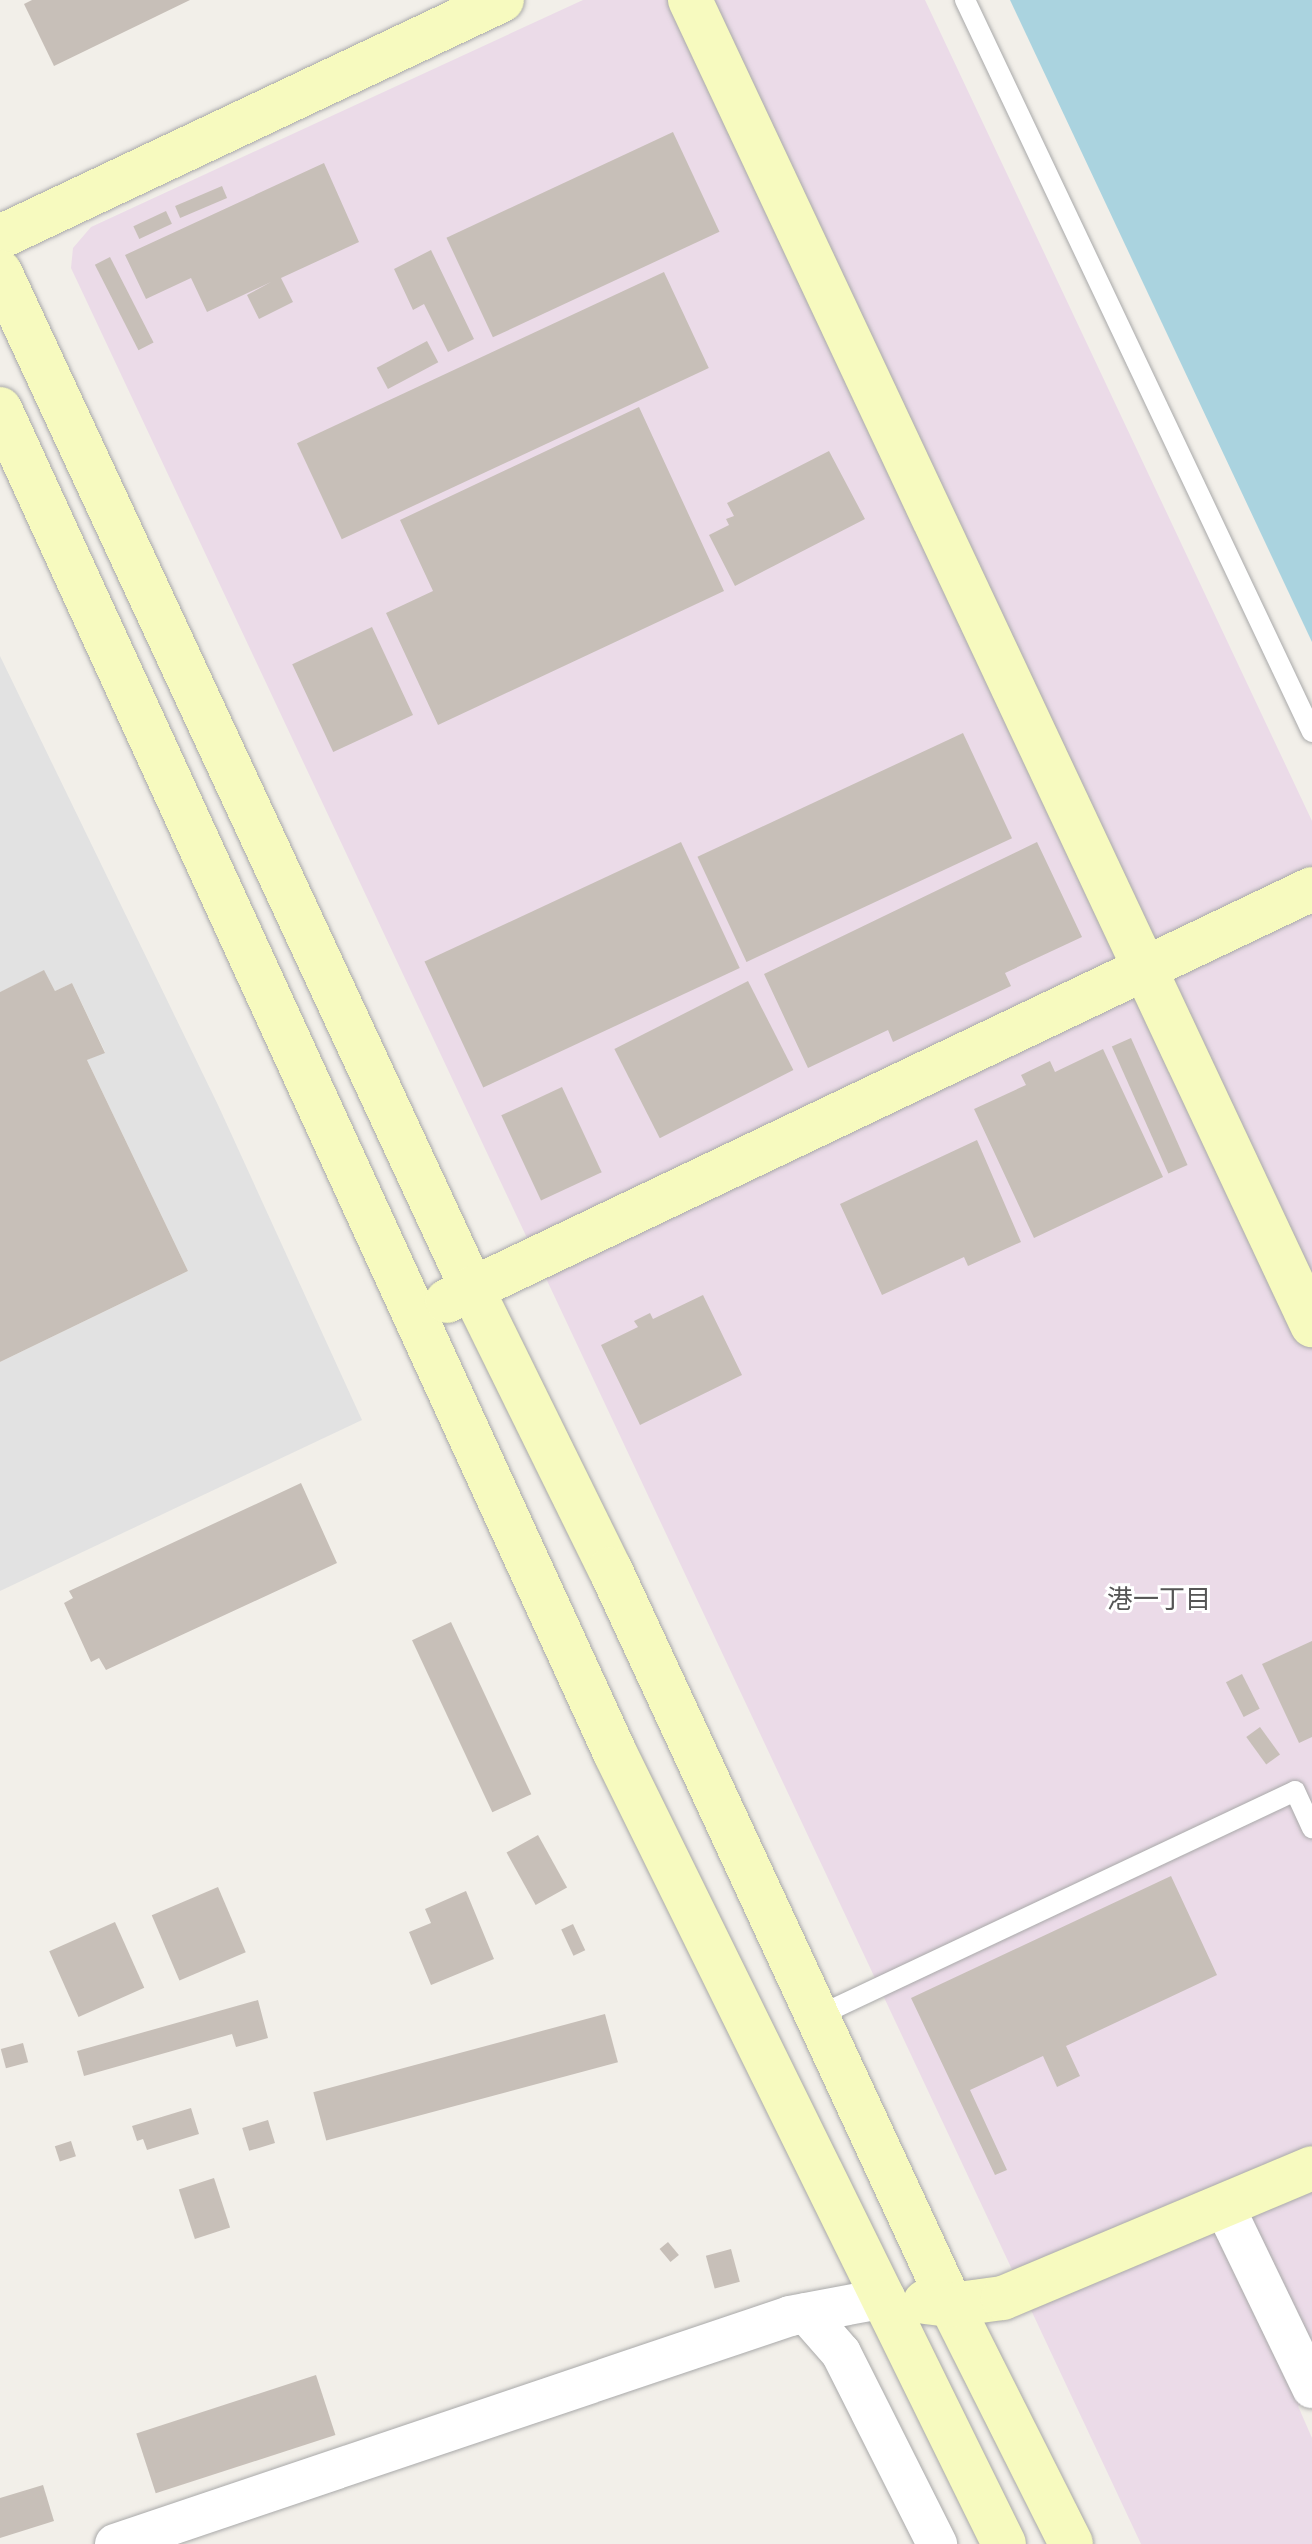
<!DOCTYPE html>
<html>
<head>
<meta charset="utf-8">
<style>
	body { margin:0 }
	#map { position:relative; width:1312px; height:2544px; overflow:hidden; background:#f2efe9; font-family:"Titillium Web","Noto Sans JP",sans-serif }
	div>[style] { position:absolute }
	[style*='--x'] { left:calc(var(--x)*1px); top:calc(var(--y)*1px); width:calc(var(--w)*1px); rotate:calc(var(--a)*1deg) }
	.industrial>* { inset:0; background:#ebdbe8 }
	.parking>* { inset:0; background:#e2e2e2 }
	.water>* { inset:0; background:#aad3df }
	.building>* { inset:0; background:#c7bfb8; transform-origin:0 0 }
	.roads { filter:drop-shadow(0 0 2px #a9a9a9) drop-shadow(0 0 2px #a9a9a9) }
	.lane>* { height:20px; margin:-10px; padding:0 10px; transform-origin:10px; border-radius:10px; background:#fff }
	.street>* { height:40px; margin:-20px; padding:0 20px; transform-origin:20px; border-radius:20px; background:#fff }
	.secondary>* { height:44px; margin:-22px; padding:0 22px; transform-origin:22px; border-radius:22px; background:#f7fabf }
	span { translate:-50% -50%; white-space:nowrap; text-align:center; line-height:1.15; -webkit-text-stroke:6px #fff; paint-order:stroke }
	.neighbourhood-label { font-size:26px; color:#555 }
</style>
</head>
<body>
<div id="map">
	<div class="industrial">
		<div style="clip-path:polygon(583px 0,925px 0,1312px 821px,1312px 2399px,1298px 2406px,1312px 2438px,1312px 2544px,1141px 2544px,71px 268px,73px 248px,91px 227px)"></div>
	</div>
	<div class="parking">
		<div style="clip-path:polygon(0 656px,218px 1105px,362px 1420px,0 1591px,0 1362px,188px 1271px,87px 1060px,105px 1052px,72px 983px,55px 991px,44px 971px,0 992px)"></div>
	</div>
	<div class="water">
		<div style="clip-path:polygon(1010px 0,1312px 0,1312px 642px)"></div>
	</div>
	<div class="building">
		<div style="clip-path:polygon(32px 0,190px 0,54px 66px,24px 4px)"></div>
		<div style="left:673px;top:132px;width:110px;height:250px;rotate:65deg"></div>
		<div style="clip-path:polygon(324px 163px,359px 242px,281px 278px,293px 302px,259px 319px,247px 295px,271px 282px,207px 312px,191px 278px,146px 299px,125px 255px)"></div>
		<div style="left:222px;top:186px;width:13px;height:51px;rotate:67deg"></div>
		<div style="left:166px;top:211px;width:14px;height:36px;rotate:65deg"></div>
		<div style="clip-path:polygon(431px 250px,474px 339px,448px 352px,424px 304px,413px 310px,394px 269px)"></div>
		<div style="left:110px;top:257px;width:96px;height:17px;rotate:63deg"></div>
		<div style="left:664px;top:272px;width:106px;height:405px;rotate:65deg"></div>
		<div style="left:427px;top:341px;width:24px;height:57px;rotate:62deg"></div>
		<div style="clip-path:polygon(639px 407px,724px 591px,438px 725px,386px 613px,433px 591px,400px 520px)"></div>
		<div style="clip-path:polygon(829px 451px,865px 519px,735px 586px,709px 535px,729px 525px,726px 519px,734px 516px,727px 503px)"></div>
		<div style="left:372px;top:627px;width:97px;height:88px;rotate:65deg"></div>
		<div style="left:963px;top:733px;width:116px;height:293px;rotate:65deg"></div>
		<div style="left:681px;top:842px;width:139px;height:283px;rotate:65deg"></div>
		<div style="clip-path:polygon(1037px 842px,1082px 937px,1005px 973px,1011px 986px,893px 1042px,888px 1030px,808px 1068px,764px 974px)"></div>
		<div style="clip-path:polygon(44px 970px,55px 991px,72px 983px,105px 1053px,87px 1060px,188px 1271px,0 1362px,0 992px)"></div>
		<div style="left:748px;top:981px;width:100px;height:150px;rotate:63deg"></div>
		<div style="left:1131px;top:1038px;width:139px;height:21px;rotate:66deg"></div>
		<div style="clip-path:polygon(1103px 1049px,1163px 1177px,1034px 1238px,974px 1109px,1026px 1085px,1021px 1075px,1050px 1061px,1055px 1072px)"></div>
		<div style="left:562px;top:1087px;width:94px;height:67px;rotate:65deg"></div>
		<div style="clip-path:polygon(977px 1140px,1021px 1242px,968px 1266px,964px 1257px,882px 1295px,840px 1204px)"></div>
		<div style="clip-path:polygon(703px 1295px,742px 1375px,640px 1425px,601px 1345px,638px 1327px,634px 1321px,650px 1313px,653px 1319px)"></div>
		<div style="clip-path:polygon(301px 1483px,337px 1563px,106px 1670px,99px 1658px,91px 1662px,64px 1603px,73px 1598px,69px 1591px)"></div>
		<div style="left:451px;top:1622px;width:190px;height:43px;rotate:65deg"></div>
		<div style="clip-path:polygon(1312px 1641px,1312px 1737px,1299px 1743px,1262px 1664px)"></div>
		<div style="left:1242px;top:1674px;width:39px;height:18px;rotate:63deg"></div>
		<div style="left:1260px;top:1727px;width:34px;height:17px;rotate:54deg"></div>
		<div style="left:538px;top:1835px;width:60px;height:36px;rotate:61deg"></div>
		<div style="clip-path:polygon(1171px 1876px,1217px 1975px,1066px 2046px,1080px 2076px,1057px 2087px,1043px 2056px,970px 2090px,1007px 2170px,995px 2175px,911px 1998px)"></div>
		<div style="left:218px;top:1887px;width:71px;height:72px;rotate:67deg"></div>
		<div style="clip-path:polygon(466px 1891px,494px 1959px,431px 1985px,409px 1932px,431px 1923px,425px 1909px)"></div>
		<div style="left:115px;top:1922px;width:72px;height:72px;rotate:66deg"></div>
		<div style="left:573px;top:1924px;width:29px;height:13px;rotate:65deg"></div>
		<div style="clip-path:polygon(258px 2000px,268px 2038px,236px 2047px,232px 2034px,84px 2076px,77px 2051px)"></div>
		<div style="left:605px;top:2014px;width:50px;height:302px;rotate:75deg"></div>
		<div style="left:23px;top:2043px;width:20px;height:23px;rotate:75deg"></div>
		<div style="clip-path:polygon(191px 2108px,199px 2134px,147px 2150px,143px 2139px,137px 2141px,132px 2126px)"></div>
		<div style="left:268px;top:2120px;width:24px;height:27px;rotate:73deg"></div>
		<div style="left:71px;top:2141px;width:16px;height:17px;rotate:72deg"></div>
		<div style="left:214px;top:2178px;width:52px;height:37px;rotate:72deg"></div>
		<div style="left:668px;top:2242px;width:17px;height:11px;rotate:50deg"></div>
		<div style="left:731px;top:2249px;width:34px;height:26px;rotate:75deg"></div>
		<div style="left:316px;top:2375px;width:63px;height:189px;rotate:72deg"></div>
		<div style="clip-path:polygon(43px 2485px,54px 2521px,0 2538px,0 2498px)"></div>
	</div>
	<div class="roads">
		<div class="lane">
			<div style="--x:965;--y:0;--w:810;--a:64.64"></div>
			<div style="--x:818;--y:2016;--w:527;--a:-25.25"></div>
			<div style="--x:1295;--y:1791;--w:41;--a:65.3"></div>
		</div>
		<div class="street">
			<div style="--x:1225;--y:2208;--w:200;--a:64.2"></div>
			<div style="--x:806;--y:2313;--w:53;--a:48.8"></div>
			<div style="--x:841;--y:2353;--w:214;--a:63.3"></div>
			<div style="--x:115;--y:2544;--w:712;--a:-18.66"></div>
			<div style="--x:790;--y:2316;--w:97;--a:-10.7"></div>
		</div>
		<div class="secondary">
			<div style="--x:690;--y:0;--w:1464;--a:64.85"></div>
			<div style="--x:0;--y:237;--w:555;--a:-25.27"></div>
			<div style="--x:0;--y:272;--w:1121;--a:65.1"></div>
			<div style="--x:472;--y:1289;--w:312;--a:63.8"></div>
			<div style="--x:610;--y:1569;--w:811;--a:65.14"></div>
			<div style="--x:951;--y:2305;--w:267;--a:63.3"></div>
			<div style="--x:0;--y:409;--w:1478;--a:65.41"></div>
			<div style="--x:615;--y:1753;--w:881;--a:63.81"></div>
			<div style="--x:447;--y:1301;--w:958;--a:-25.47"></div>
			<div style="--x:925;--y:2302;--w:26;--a:7"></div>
			<div style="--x:951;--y:2305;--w:52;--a:-7.7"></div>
			<div style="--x:1003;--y:2298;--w:335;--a:-22.8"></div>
		</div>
	</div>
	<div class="neighbourhood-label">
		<span style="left:1159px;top:1599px">港一丁目</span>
	</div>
</div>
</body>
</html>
